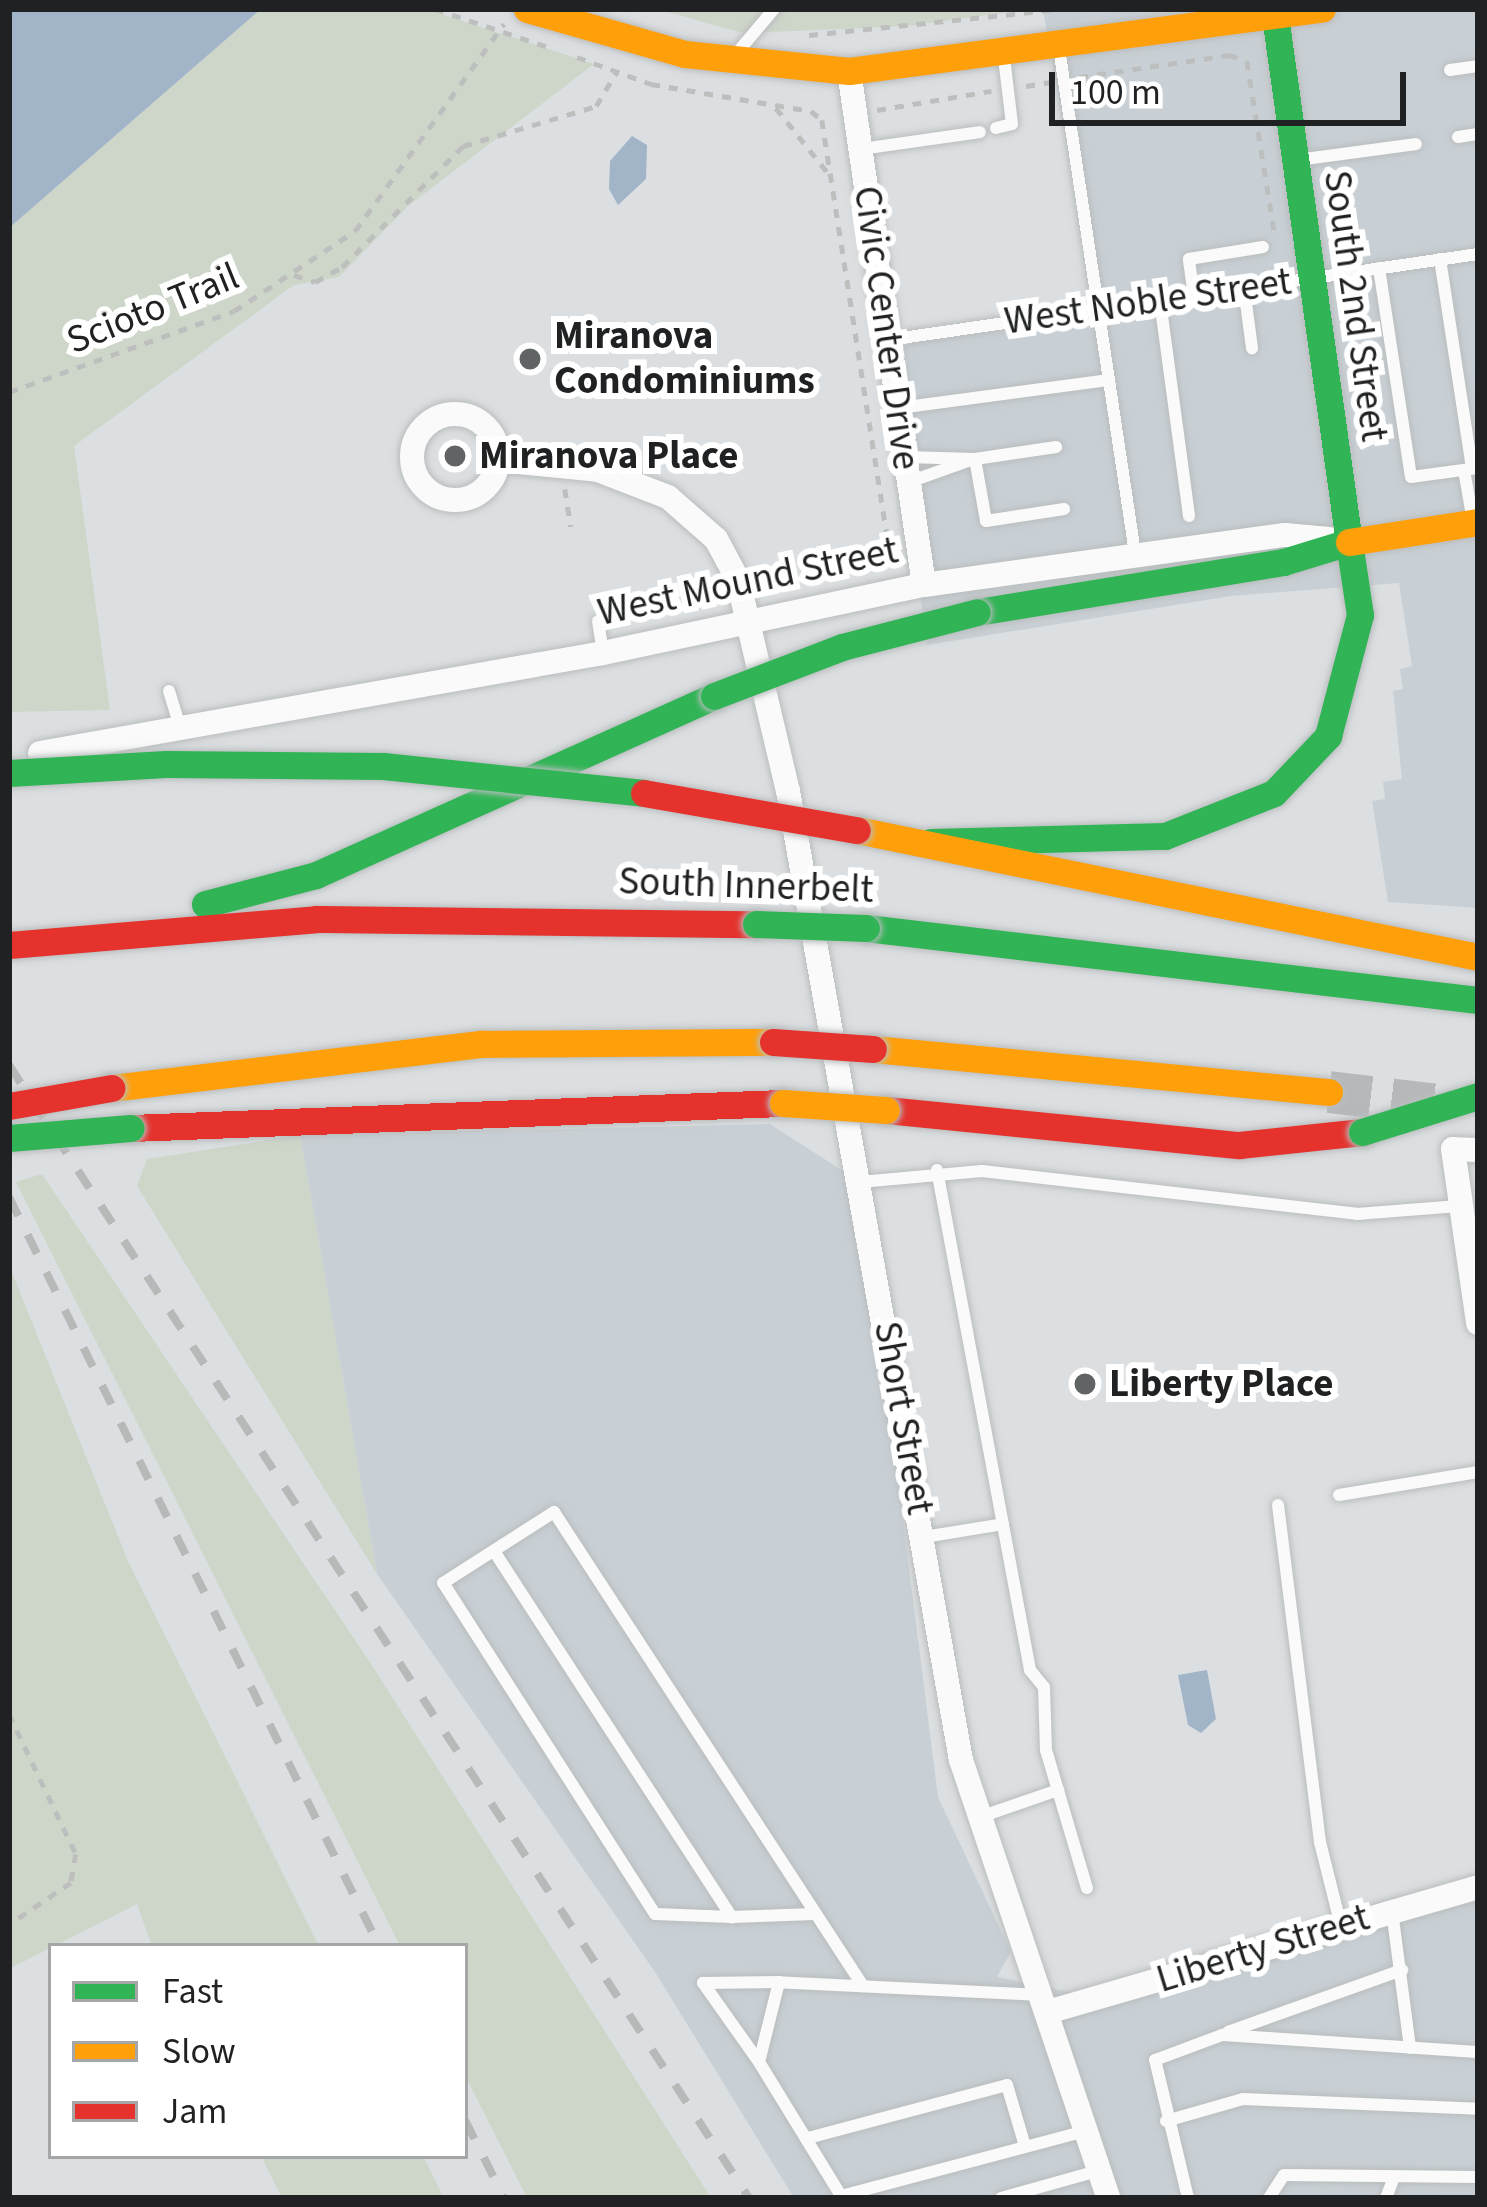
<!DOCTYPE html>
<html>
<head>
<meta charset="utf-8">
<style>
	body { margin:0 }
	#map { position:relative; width:1487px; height:2207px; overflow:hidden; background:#dcdfe1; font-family:"Source Sans 3",sans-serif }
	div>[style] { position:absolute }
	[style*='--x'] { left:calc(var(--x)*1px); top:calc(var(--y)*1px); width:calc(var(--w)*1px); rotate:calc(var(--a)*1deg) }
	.built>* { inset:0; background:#c9d0d5 }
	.green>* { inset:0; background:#ced6c9 }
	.water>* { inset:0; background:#a2b4c8 }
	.highway-tunnel>* { height:42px; margin-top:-21px; transform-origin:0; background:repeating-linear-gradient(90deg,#b6b9bb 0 42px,transparent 0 63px) }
	.path>* { height:4.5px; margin-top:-2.25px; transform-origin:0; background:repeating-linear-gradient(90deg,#bdbfbf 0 9px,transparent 0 18px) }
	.roads { filter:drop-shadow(0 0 3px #babdbe) drop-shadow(0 0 3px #babdbe) }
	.lane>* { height:12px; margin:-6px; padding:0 6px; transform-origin:6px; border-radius:6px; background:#fafafa }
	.street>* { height:24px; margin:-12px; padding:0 12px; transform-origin:12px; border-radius:12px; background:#fafafa }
	.street>.ring { margin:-12px; padding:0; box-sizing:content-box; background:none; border:24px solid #fafafa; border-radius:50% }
	.fast>* { height:27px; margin:-13.5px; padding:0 13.5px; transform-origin:13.5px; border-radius:13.5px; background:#30b455 }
	.slow>* { height:27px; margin:-13.5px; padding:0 13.5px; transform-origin:13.5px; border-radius:13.5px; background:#ff9f0a }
	.jam>* { height:27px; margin:-13.5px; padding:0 13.5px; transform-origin:13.5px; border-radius:13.5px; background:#e5322d }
	.rail>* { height:8px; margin-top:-4px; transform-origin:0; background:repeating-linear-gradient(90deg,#b7b8b8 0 21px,transparent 0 42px) }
	.path-bridge>* { height:4.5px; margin-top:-2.25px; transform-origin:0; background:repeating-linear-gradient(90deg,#bdbfbf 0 9px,transparent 0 18px) }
	.bridges { filter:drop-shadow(0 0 3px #babdbe) drop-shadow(0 0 3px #babdbe) }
	.fast-bridge>* { height:27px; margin:-13.5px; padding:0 13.5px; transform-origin:13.5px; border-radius:13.5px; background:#30b455 }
	.slow-bridge>* { height:27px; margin:-13.5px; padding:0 13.5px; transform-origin:13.5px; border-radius:13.5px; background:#ff9f0a }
	.jam-bridge>* { height:27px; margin:-13.5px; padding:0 13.5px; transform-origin:13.5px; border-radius:13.5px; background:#e5322d }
	.dots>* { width:33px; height:33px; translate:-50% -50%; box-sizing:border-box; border:6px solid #fff; border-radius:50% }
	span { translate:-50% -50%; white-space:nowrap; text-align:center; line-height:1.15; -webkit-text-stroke:12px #fff; paint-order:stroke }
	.street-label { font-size:39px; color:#1f2122 }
	.poi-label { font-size:39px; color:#1f2122; font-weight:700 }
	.left { translate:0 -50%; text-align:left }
	.frame { position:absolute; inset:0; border:12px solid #1f2122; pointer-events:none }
	.legend { position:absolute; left:48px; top:1943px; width:420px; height:216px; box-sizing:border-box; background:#fff; border:3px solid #a5a6a7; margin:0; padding:15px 21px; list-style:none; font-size:36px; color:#1f2122 }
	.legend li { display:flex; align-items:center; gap:24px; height:60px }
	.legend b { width:60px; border:3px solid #a5a6a7 }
	.scale { position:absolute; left:1049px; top:72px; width:357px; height:54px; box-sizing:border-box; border:6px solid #1f2122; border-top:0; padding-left:15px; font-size:36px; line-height:42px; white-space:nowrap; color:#1f2122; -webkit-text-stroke:9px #fff; paint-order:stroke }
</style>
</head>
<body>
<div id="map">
	<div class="built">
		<div style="clip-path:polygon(1043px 9px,1478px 9px,1478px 908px,1388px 902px,1372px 801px,1385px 799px,1383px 782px,1402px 779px,1393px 691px,1403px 689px,1400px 669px,1412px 666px,1399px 583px,1231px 596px,927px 645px,886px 341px,1096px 311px)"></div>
		<div style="clip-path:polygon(770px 1124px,860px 1182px,938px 1797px,1011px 1952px,997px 1977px,1103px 1999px,1478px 1883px,1478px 2198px,794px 2198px,655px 1972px,377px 1574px,300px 1135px)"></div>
	</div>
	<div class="green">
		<div style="clip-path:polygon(261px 9px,426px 9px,594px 64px,408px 206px,339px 277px,294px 285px,74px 446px,110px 710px,9px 712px,9px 228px)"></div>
		<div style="clip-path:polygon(657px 9px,1031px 9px,908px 26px,772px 32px,739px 32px)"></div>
		<div style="clip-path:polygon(300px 1135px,377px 1574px,137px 1186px,147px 1159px)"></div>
		<div style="clip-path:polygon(42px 1174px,371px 1664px,711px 2198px,527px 2198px,465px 2075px,465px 1946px,400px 1946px,16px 1182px)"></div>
		<div style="clip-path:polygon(9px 1265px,128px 1561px,319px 1946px,152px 1946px,137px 1904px,9px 1969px)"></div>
		<div style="clip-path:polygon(261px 2156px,423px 2156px,444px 2198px,282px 2198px)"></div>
	</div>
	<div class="water">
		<div style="clip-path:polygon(9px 9px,261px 9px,9px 228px)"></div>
		<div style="clip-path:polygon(632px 136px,647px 145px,646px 179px,618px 205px,609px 189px,610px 161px)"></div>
		<div style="clip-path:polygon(1207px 1670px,1216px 1719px,1201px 1733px,1188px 1725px,1178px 1675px)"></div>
	</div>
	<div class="highway-tunnel">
		<div style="--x:1329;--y:1092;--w:119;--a:6.8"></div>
	</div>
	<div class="path">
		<div style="--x:809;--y:35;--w:252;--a:-5.9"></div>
		<div style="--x:577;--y:57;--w:79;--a:20"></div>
		<div style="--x:651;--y:84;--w:162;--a:9.6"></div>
		<div style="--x:811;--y:111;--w:14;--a:39"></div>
		<div style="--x:822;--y:120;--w:452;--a:81.1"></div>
		<div style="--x:1079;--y:77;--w:152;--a:-8.3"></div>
		<div style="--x:1229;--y:55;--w:19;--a:18"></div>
		<div style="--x:1247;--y:61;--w:177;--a:80.9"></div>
		<div style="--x:1026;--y:86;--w:24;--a:-9"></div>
		<div style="--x:776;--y:108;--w:90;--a:51.3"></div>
		<div style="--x:877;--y:110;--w:116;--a:-9.5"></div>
		<div style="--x:294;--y:275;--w:22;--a:18"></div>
		<div style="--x:315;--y:282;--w:31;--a:-29"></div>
		<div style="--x:342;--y:267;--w:171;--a:-45"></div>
		<div style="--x:463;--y:146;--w:139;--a:-16.7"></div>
		<div style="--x:596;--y:106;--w:41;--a:-59"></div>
		<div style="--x:9;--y:392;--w:239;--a:-19.8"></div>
		<div style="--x:234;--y:311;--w:145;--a:-33.5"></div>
		<div style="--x:355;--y:231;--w:255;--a:-54.3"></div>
		<div style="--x:565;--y:489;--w:38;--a:81"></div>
		<div style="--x:611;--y:614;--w:56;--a:-12.3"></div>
		<div style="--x:666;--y:602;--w:52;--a:-31"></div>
		<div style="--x:9;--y:1714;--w:155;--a:64.4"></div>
		<div style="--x:76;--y:1854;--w:29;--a:100"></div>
		<div style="--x:71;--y:1883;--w:75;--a:145.9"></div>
	</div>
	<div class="roads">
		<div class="lane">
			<div style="--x:1059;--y:48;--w:511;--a:81.44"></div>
			<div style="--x:736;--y:54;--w:59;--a:-49.8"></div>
			<div style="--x:1450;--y:70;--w:28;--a:-8"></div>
			<div style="--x:996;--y:128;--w:16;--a:-14"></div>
			<div style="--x:1012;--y:124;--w:66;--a:-96.9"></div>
			<div style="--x:1458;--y:137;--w:20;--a:-9"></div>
			<div style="--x:861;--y:149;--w:120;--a:-8.1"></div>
			<div style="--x:1298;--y:160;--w:119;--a:-7.7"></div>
			<div style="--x:1440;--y:259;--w:212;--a:81.3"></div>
			<div style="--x:1379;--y:268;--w:211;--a:81.3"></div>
			<div style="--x:1411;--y:477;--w:68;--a:-7.7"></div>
			<div style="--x:1244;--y:288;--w:61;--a:82.4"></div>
			<div style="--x:1194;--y:296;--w:37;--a:-98"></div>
			<div style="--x:1189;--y:259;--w:75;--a:-9.2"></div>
			<div style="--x:1160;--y:301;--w:217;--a:82.3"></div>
			<div style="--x:888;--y:340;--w:596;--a:-8.29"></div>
			<div style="--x:899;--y:408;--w:212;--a:-7.6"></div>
			<div style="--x:906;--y:457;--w:69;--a:1.7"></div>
			<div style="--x:975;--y:459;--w:82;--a:-8.4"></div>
			<div style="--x:975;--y:459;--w:63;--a:79.9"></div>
			<div style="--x:986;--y:521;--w:79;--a:-8.7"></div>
			<div style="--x:1464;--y:470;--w:47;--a:80.1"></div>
			<div style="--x:909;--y:482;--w:63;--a:-19.6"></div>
			<div style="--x:598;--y:621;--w:31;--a:81"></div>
			<div style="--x:169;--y:691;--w:41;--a:72.9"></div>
			<div style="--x:937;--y:1170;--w:509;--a:79.46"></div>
			<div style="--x:1030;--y:1670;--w:22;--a:51"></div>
			<div style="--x:1044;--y:1687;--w:63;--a:88.2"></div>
			<div style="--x:1046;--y:1750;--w:144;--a:73.5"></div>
			<div style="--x:860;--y:1182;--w:122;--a:-5.2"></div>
			<div style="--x:982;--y:1171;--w:377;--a:6.5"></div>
			<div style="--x:1357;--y:1214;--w:102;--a:-4.5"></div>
			<div style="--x:1339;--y:1495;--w:141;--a:-9.4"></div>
			<div style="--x:1278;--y:1505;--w:340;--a:82.9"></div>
			<div style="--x:1320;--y:1842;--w:87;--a:76"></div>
			<div style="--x:924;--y:1537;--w:80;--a:-9.3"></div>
			<div style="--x:494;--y:1551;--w:437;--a:57"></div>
			<div style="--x:732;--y:1917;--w:82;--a:-2.1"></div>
			<div style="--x:980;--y:1817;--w:83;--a:-19.1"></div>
			<div style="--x:1392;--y:1911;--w:138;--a:82.5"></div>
			<div style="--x:732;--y:1917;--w:77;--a:-177.8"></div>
			<div style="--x:655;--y:1914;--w:393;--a:-122.6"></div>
			<div style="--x:443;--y:1583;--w:132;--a:-32.6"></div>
			<div style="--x:554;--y:1512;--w:566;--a:56.9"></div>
			<div style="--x:1041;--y:1995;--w:262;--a:-177.2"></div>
			<div style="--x:779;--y:1982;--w:82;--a:104"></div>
			<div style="--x:759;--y:2062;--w:157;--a:58.5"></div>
			<div style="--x:841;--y:2196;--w:253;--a:-14.9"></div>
			<div style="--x:1228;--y:2032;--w:185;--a:-19.6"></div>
			<div style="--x:759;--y:2062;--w:97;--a:-125.3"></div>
			<div style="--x:703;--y:1983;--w:76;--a:-0.8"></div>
			<div style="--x:1166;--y:2121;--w:80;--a:-15.9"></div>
			<div style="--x:1243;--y:2099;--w:235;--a:2.4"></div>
			<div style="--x:808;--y:2138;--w:206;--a:-14.9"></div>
			<div style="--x:1007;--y:2085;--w:64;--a:73.6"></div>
			<div style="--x:1001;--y:2198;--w:101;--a:-15.6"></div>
			<div style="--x:1188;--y:2198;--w:142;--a:-103.4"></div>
			<div style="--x:1155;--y:2060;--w:72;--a:-20.5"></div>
			<div style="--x:1222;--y:2035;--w:257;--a:3.8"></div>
			<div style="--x:1269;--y:2198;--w:27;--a:-57"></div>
			<div style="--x:1284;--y:2175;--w:194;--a:0.6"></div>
			<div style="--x:1386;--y:2198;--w:22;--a:-69"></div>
		</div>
		<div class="street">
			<div style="--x:849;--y:71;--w:519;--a:81.7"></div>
			<div class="ring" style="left:412px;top:414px;width:62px;height:62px"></div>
			<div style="--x:498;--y:460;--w:100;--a:5.7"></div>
			<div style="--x:598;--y:470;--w:75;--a:21.1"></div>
			<div style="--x:668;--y:497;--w:64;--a:41.2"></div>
			<div style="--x:716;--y:539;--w:47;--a:61.8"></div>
			<div style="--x:738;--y:580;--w:217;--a:76.7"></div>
			<div style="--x:788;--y:791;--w:984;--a:79.88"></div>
			<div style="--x:961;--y:1760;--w:462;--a:71.4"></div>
			<div style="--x:40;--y:753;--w:572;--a:-10.07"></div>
			<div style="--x:603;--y:653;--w:328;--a:-12"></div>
			<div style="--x:924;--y:585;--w:364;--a:-7.9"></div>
			<div style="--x:1285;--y:535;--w:44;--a:5.2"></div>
			<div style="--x:1478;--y:1150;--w:25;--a:-178"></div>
			<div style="--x:1453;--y:1149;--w:176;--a:81.8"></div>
			<div style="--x:1048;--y:2012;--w:448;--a:-16.2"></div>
		</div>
		<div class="fast">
			<div style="--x:1274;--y:9;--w:538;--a:81.99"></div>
			<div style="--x:931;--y:842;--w:234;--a:-1.5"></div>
			<div style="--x:1165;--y:836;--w:117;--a:-21.5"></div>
			<div style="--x:1274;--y:793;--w:79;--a:-46.5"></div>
			<div style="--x:1328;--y:736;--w:125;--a:-75.2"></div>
			<div style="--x:1360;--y:615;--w:74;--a:-98.6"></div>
			<div style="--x:1349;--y:542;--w:69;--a:163.1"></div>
			<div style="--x:1283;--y:562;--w:310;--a:170.7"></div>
			<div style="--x:205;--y:904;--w:115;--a:-14.6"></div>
			<div style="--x:316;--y:875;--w:436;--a:-24.2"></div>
			<div style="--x:866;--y:928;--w:616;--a:6.71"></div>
		</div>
		<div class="slow">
			<div style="--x:527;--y:9;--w:164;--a:15.9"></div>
			<div style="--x:685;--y:54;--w:165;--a:5.9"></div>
			<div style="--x:849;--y:71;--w:477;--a:-7.5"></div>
			<div style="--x:1349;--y:542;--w:131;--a:-8.8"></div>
			<div style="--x:857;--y:830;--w:634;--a:11.56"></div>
			<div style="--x:873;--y:1049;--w:458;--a:5.4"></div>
			<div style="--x:111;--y:1088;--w:373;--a:-6.8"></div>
			<div style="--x:481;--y:1044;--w:292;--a:-0.4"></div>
		</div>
		<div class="jam">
			<div style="--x:9;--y:945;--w:308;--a:-4.8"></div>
			<div style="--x:316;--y:919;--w:440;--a:0.7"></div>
			<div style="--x:886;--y:1110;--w:355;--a:5.7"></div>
			<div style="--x:1239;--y:1145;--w:124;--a:-6"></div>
			<div style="--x:131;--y:1128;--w:652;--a:-2.2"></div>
		</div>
	</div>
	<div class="rail">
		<div style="--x:9;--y:1065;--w:1353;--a:56.85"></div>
		<div style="--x:9;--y:1197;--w:835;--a:63.71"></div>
		<div style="--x:465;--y:2120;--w:87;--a:63.4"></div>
	</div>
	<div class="path-bridge">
		<div style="--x:435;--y:9;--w:126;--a:18.6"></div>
	</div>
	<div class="bridges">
		<div class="fast-bridge">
			<div style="--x:714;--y:696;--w:137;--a:-20.9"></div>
			<div style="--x:842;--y:647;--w:139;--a:-14.5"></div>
			<div style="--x:9;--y:773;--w:157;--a:-3.3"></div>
			<div style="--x:166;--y:764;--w:217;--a:0.5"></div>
			<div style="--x:383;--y:766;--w:262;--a:5.9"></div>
			<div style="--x:756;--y:924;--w:110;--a:2.1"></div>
			<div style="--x:1362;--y:1132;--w:121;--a:-17.2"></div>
			<div style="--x:9;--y:1138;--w:122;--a:-4.7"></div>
		</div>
		<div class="slow-bridge">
			<div style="--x:783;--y:1103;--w:103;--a:3.9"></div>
		</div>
		<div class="jam-bridge">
			<div style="--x:644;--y:793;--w:216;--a:9.9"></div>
			<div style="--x:773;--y:1042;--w:100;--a:4"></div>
			<div style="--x:9;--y:1106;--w:104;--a:-10"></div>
		</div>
	</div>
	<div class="dots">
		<div style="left:530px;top:359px;background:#616465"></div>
		<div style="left:455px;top:456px;background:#616465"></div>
		<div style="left:1085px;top:1384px;background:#616465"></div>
	</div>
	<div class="street-label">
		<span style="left:1148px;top:302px;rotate:-8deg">West Noble Street</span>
		<span style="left:1355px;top:306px;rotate:82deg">South 2nd Street</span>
		<span style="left:153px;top:309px;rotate:-22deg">Scioto Trail</span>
		<span style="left:886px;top:328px;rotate:82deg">Civic Center Drive</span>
		<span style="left:748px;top:582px;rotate:-12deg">West Mound Street</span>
		<span style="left:746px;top:886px;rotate:2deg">South Innerbelt</span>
		<span style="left:903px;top:1418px;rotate:80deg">Short Street</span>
		<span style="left:1263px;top:1949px;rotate:-17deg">Liberty Street</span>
	</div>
	<div class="poi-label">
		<span class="left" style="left:554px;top:359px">Miranova<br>Condominiums</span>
		<span class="left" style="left:479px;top:456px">Miranova Place</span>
		<span class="left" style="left:1109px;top:1384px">Liberty Place</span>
	</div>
	<div class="frame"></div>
	<ul class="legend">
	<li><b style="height:15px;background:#30b455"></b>Fast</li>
	<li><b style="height:15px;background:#ff9f0a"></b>Slow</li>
	<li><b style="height:15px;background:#e5322d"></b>Jam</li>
	</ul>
	<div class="scale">100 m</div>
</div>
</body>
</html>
